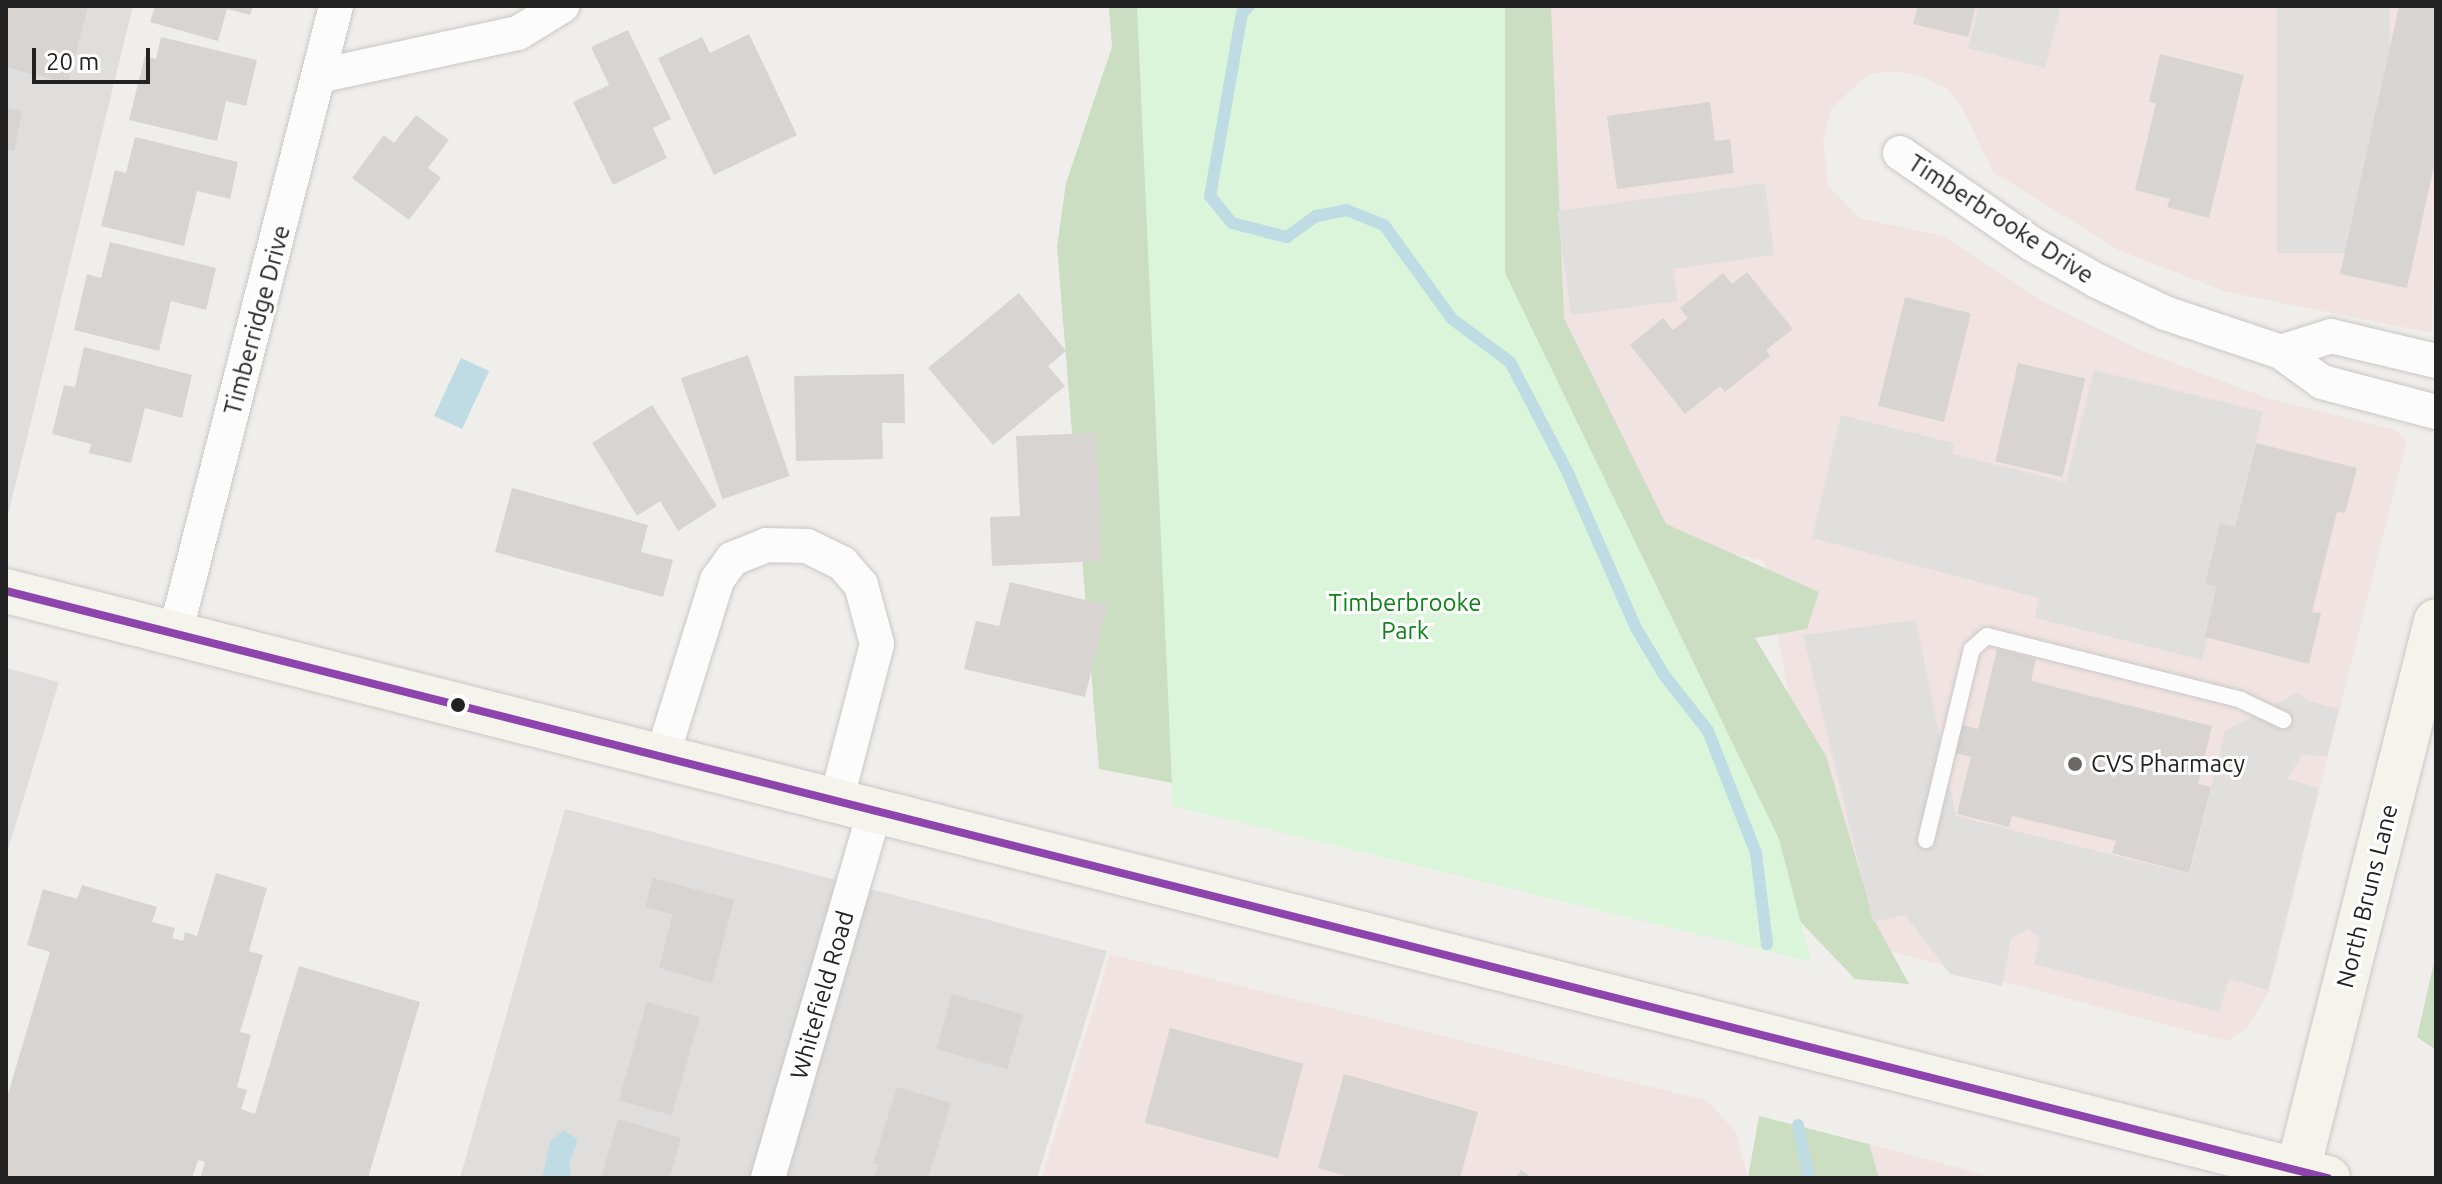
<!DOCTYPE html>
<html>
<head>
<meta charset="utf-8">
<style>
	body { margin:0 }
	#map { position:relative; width:2442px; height:1184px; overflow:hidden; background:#f0eeeb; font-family:Ubuntu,sans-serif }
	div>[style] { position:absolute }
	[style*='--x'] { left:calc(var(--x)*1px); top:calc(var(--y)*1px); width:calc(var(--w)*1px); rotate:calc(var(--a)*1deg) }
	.residential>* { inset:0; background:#dfdedc }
	.commercial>* { inset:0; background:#f1e3e1 }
	.forest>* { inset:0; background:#cbdec1 }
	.park>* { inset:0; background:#daf5da }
	.parking>* { inset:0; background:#e0dfde; transform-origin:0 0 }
	.water>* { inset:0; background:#bfdbe3; transform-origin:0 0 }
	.stream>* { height:12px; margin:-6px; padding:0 6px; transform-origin:6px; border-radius:6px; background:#bfdbe3 }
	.building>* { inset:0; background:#d7d4d2; transform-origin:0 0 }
	.roads { filter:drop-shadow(0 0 2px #c9c8c7) drop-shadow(0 0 2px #c9c8c7) }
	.lane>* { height:16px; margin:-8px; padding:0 8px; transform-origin:8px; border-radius:8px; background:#fdfcfc }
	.street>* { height:34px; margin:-17px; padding:0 17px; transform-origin:17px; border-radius:17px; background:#fdfcfc }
	.secondary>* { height:44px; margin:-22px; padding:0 22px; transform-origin:22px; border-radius:22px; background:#f4f4ed }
	.bus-1>* { height:8px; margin:-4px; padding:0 4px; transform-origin:4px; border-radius:4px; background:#8e44ad }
	.dots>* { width:22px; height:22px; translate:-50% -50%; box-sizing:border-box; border:4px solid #fff; border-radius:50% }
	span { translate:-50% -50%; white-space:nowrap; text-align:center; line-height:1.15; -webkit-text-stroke:6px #fff; paint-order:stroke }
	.street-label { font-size:24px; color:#222 }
	.park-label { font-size:24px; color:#0c8416 }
	.poi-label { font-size:24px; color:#222 }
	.left { translate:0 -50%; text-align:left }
	.frame { position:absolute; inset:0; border:8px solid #222; pointer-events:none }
	.scale { position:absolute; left:32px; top:48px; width:118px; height:36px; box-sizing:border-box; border:4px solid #222; border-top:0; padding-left:10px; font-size:24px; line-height:28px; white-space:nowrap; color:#222; -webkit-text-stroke:6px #fff; paint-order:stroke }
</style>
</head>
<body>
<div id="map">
	<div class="residential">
		<div style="clip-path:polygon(6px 6px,133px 6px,8px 515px,6px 514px)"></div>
		<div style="clip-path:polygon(6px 668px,59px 682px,6px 856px)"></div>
		<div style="clip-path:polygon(565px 809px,1107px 951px,1037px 1178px,460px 1178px)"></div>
	</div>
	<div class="commercial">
		<div style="clip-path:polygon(1530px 6px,2436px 6px,2432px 333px,2227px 292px,2120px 251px,1993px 172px,1962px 108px,1947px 89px,1924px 77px,1894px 71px,1867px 75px,1831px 109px,1823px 142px,1828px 185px,1859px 218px,1943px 236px,2043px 301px,2145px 352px,2270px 399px,2395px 430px,2407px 441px,2269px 992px,2247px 1028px,2227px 1041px,1833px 936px,1764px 561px,1663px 537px,1559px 336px)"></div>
		<div style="clip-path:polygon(1110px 954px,1708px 1101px,1736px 1132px,1748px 1178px,1042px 1178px)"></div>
		<div style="clip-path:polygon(1869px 1144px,1956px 1167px,1996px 1178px,1879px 1178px)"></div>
	</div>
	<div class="forest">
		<div style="clip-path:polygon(1109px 6px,1551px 6px,1564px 318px,1666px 524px,1819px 592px,1807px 629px,1755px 638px,1826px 756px,1874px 920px,1909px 984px,1855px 979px,1724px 842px,1194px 787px,1099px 769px,1057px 246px,1066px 183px,1112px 47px)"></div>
		<div style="clip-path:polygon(2436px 954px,2436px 1050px,2417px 1037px)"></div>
		<div style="clip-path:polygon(1759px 1116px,1869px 1144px,1879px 1178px,1748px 1178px)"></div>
	</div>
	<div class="park">
		<div style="clip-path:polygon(1137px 6px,1505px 6px,1505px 273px,1779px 839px,1811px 962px,1173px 806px)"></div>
	</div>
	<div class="parking">
		<div style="clip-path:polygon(1979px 6px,2061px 6px,2045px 68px,1968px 48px)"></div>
		<div style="left:2277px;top:6px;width:113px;height:247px"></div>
		<div style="clip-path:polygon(1765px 183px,1774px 255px,1673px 269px,1678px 301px,1571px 315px,1557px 211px)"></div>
		<div style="clip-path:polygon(2094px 370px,2263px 412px,2202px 660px,2035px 618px,2039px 598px,1812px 538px,1841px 415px,1954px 443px,1953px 454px,2066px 482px)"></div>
		<div style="clip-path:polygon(1916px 620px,1956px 816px,2190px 874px,2225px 731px,2297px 693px,2308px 701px,2339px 709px,2327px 756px,2302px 755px,2287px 779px,2319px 788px,2268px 990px,2229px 979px,2219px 1012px,2034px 964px,2040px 938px,2028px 929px,2011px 939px,2002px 986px,1950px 974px,1905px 915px,1873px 922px,1803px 635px)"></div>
	</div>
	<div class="water">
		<div style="left:461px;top:358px;width:31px;height:64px;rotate:25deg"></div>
		<div style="clip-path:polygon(564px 1130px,578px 1140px,569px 1163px,571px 1178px,542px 1178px,550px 1142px)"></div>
	</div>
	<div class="stream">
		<div style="--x:1249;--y:6;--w:10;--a:135"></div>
		<div style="--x:1242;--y:13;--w:186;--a:99.9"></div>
		<div style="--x:1210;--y:196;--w:35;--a:51"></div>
		<div style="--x:1232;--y:223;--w:57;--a:14.3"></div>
		<div style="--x:1287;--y:237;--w:36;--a:-36"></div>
		<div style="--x:1316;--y:216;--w:31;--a:-11"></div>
		<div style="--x:1346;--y:210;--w:41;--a:21.5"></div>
		<div style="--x:1384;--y:225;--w:116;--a:54.1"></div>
		<div style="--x:1452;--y:319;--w:72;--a:36.6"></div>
		<div style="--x:1510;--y:362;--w:123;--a:62.4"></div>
		<div style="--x:1567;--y:471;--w:171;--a:66.3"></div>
		<div style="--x:1636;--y:628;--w:55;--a:59.2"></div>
		<div style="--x:1664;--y:675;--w:71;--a:51.8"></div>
		<div style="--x:1708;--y:731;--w:131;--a:68.5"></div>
		<div style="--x:1756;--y:853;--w:92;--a:83.1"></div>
		<div style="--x:1798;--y:1125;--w:54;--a:78.3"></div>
	</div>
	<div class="building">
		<div style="clip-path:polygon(6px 6px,88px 6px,68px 83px,6px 67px)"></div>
		<div style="clip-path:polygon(155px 6px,253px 6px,250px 15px,227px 9px,218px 41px,150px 22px)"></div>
		<div style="clip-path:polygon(1918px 6px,1976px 6px,1968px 37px,1913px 24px)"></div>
		<div style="clip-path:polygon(2399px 6px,2436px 6px,2436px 157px,2407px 288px,2340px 274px)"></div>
		<div style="clip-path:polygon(628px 30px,671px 119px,653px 128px,667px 158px,613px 185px,573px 102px,609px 85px,591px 47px)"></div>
		<div style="clip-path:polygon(749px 34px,797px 135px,714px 175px,658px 58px,702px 37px,710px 53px)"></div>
		<div style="clip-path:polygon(161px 37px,257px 60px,246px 106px,226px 101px,217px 141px,129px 120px,145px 56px,156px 59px)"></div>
		<div style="clip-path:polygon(2160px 54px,2244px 75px,2209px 218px,2167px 207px,2170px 199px,2135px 190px,2156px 103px,2149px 102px)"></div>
		<div style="clip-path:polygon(1710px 102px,1715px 141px,1730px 139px,1734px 173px,1617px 189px,1607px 116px)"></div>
		<div style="clip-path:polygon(6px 108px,22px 112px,14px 151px,6px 149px)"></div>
		<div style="clip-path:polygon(416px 115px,449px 140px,428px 168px,441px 178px,409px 220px,352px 178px,384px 135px,394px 143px)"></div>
		<div style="clip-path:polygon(135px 137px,238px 162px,230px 199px,197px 191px,184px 246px,101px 226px,115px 170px,126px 173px)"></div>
		<div style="clip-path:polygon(110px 242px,216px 268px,206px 310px,171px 301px,159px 351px,74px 330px,87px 274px,101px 278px)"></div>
		<div style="clip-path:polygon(1747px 272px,1793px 329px,1766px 350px,1770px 356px,1725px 392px,1720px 386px,1685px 414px,1630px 345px,1663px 318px,1673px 330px,1688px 318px,1680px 308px,1723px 273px,1732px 284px)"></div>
		<div style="clip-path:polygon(1019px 293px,1066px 351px,1048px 366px,1065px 386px,993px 445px,928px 368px)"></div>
		<div style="left:1905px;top:297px;width:68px;height:112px;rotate:14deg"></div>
		<div style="clip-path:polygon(84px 347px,192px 375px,182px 418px,145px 408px,131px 463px,89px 453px,91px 444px,52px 434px,64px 385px,75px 387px)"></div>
		<div style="left:748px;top:355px;width:128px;height:71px;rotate:71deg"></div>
		<div style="left:2018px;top:363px;width:69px;height:101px;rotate:13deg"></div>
		<div style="clip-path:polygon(904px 374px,905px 423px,882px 423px,883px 459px,796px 461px,794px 376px)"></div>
		<div style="clip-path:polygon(652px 405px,717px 506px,678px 531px,660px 501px,637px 516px,592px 443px)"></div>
		<div style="clip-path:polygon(1096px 433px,1102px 561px,992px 566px,990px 517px,1020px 516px,1016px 436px)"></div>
		<div style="clip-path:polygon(2256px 443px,2357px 468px,2345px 513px,2337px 512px,2312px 612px,2321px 613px,2309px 664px,2205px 637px,2217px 586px,2205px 584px,2220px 524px,2235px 527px)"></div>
		<div style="clip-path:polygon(512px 488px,648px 525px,641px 552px,673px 560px,663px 597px,495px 552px)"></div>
		<div style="clip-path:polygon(1010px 582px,1107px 605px,1085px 697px,964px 669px,976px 621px,999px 626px)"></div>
		<div style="clip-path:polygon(1997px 649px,2036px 659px,2031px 681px,2212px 726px,2198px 784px,2211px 787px,2189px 873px,2112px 853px,2116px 841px,2012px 816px,2009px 827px,1957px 814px,1971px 757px,1945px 750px,1952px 723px,1978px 729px)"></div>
		<div style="clip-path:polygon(216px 873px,267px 888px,249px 951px,263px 955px,240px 1032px,251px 1035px,237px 1087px,247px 1090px,241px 1109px,255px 1114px,299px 966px,420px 1002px,368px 1178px,200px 1178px,205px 1162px,198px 1160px,192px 1178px,6px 1178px,6px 1101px,50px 952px,27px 945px,43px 889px,77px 899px,82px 885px,157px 907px,152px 922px,175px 928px,172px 938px,183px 941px,185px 932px,197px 936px)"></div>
		<div style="clip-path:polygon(653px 878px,734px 900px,712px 983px,659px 968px,673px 914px,645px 907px)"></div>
		<div style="left:952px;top:994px;width:74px;height:57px;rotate:16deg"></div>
		<div style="left:647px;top:1002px;width:55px;height:102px;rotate:16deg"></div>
		<div style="left:1170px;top:1028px;width:138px;height:98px;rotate:15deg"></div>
		<div style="clip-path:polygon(1344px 1074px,1478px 1112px,1460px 1178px,1353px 1178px,1318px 1168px)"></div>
		<div style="clip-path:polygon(897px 1087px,951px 1103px,928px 1178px,874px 1178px,878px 1165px,873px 1164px)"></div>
		<div style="clip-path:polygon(618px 1119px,681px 1138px,669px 1178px,601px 1178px)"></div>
		<div style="clip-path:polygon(1521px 1170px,1533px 1178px,1516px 1178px)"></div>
	</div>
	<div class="roads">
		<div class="lane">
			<div style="--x:1926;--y:840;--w:196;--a:-76.5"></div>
			<div style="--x:1972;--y:649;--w:20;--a:-41"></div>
			<div style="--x:1987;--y:636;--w:262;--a:14.1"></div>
			<div style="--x:2241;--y:700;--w:47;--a:25.5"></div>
		</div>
		<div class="street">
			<div style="--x:319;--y:76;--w:204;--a:-12.2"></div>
			<div style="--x:518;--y:33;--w:52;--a:-31.5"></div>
			<div style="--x:1900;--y:153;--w:160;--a:34.6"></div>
			<div style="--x:2032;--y:244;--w:75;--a:29.6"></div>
			<div style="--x:2097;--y:281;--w:75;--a:25.2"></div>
			<div style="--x:2165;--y:313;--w:122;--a:18.6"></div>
			<div style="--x:2281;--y:352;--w:51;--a:36.2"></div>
			<div style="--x:2322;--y:382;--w:118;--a:14.7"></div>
			<div style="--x:2281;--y:352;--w:52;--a:-17.7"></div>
			<div style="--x:2331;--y:336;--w:108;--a:13.4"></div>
			<div style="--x:175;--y:634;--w:648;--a:-75.62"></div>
			<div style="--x:662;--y:757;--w:185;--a:-72.7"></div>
			<div style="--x:717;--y:580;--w:26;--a:-54"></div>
			<div style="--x:732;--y:559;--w:37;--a:-22"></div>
			<div style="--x:766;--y:545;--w:41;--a:1.4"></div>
			<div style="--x:807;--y:546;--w:39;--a:26"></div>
			<div style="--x:842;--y:563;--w:29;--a:49"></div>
			<div style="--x:861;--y:585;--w:61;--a:74.8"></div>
			<div style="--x:877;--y:644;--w:162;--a:104.6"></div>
			<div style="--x:768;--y:1178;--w:381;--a:-73.8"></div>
		</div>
		<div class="secondary">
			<div style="--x:6;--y:591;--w:2395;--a:14.19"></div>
			<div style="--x:2296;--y:1178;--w:574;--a:-75.89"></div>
		</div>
	</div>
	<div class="bus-1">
		<div style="--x:6;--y:591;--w:2395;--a:14.19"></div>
	</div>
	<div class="dots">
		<div style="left:458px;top:705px;background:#222"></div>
		<div style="left:2075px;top:764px;background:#6a6968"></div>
	</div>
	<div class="street-label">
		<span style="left:2001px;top:219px;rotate:33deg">Timberbrooke Drive</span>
		<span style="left:257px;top:320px;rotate:-75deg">Timberridge Drive</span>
		<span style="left:2367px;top:896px;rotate:-76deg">North Bruns Lane</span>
		<span style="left:822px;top:995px;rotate:-74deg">Whitefield Road</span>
	</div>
	<div class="park-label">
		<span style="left:1405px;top:617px">Timberbrooke<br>Park</span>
	</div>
	<div class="poi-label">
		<span class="left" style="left:2091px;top:764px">CVS Pharmacy</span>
	</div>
	<div class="frame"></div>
	<div class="scale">20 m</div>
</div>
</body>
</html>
